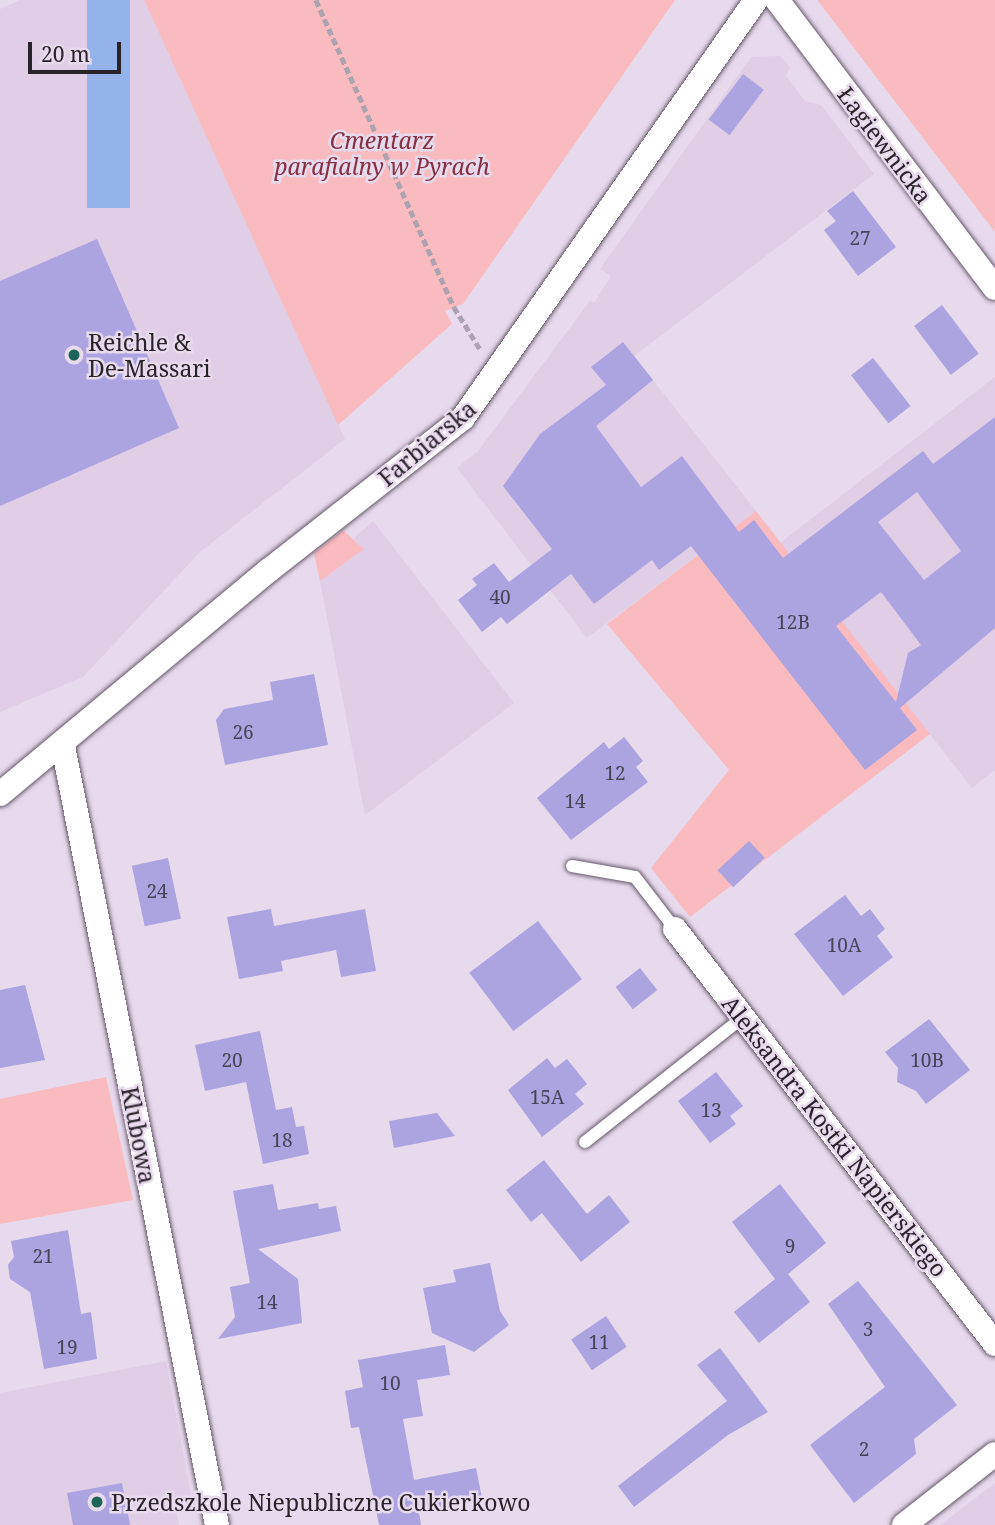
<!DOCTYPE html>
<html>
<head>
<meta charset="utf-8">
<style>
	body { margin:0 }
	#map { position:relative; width:995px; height:1525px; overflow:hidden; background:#e7daec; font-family:"Noto Serif",serif }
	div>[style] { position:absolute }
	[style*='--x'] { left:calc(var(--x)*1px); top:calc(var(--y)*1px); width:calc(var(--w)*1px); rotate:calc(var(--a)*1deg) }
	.built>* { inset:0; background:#dfcee6 }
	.green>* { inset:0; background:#f9bac0 }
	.water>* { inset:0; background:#94b3eb; transform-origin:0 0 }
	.building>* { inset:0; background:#aba4e1; transform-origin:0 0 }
	.path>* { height:4.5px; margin-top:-2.25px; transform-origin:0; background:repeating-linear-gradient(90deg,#aca2b0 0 7px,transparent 0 10.5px) }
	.roads { filter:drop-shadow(0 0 2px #645868) drop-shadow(0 0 2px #645868) }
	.lane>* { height:12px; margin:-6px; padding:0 6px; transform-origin:6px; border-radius:6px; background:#fff }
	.street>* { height:24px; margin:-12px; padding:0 12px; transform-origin:12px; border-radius:12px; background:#fff }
	.dots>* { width:19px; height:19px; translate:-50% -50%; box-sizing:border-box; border:4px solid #e7daec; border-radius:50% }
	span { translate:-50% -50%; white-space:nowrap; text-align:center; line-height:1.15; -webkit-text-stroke:5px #e7daec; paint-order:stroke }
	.number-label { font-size:19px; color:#494357 }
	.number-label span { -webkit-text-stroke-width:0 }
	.park-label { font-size:23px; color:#873041; font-style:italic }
	.street-label { font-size:23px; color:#282329 }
	.poi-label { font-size:23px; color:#282329 }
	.left { translate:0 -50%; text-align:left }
	.scale { position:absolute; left:28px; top:42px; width:93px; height:32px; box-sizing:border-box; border:4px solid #282329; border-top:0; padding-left:9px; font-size:21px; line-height:24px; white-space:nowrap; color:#282329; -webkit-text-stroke:5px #e7daec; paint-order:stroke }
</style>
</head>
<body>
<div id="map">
	<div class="built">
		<div style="clip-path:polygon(20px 0,144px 0,345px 439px,200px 552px,83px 677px,0 712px,0 9px)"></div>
		<div style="clip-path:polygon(780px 56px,790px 67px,786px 76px,805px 101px,821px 105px,874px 174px,634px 356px,756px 511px,587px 638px,457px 468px,478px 451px,590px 301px,594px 303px,611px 276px,600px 269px,751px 57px)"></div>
		<div style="clip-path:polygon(995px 377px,995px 770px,972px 788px,780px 543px)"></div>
		<div style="clip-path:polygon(373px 521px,514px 703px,365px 815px,320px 581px,363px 549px,354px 538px)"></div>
		<div style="clip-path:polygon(166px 1361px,192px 1501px,175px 1505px,179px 1525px,0 1525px,0 1393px)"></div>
		<div style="clip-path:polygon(995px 1483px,995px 1525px,940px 1525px)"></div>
	</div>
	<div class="green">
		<div style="clip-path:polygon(144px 0,675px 0,463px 304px,445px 311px,452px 324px,338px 425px)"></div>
		<div style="clip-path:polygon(818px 0,995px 0,995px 232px,818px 1px)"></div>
		<div style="clip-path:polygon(756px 511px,930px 734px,690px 917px,651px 868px,729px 770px,607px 624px)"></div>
		<div style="clip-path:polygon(343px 530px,364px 549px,320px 581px,314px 553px)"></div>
		<div style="clip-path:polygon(106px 1077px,133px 1200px,0 1224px,0 1099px)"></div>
	</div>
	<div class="water">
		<div style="left:87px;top:0;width:43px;height:208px"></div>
	</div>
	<div class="building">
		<div style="left:743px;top:74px;width:26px;height:57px;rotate:37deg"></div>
		<div style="clip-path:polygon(853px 191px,896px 247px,858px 276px,824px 230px,836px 221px,827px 211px)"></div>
		<div style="clip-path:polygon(97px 239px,179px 428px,0 506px,0 281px)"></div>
		<div style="left:942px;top:305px;width:61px;height:35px;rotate:53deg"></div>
		<div style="clip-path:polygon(evenodd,623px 342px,653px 380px,596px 426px,641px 487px,682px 456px,739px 532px,754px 520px,783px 558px,923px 451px,933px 464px,995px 417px,995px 628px,900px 708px,917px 730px,865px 770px,691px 546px,659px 570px,652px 560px,594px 604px,571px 574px,507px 624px,501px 617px,482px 632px,458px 600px,477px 585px,472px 579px,494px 563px,509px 582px,552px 549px,503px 486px,540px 434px,606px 385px,591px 367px,623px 342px,917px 492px,961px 551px,924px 580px,878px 522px,917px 492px,623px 342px,881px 592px,921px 645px,908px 653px,896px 702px,836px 626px,881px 592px)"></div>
		<div style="left:873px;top:358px;width:61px;height:28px;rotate:52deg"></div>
		<div style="clip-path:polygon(314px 674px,328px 745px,225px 765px,216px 720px,224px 709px,273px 700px,270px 682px)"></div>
		<div style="clip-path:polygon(624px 737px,643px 761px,636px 767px,648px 782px,571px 840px,537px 798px,604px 742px,609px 749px)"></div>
		<div style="left:749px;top:841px;width:23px;height:43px;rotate:47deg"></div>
		<div style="left:168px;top:858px;width:62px;height:37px;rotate:78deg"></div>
		<div style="clip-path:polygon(845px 895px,861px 916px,870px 909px,885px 929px,877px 936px,893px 957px,843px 996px,794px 934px)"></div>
		<div style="clip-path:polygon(271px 909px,274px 926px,365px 909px,376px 971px,341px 977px,336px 950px,281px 961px,283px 971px,239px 979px,227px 917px)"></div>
		<div style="left:538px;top:921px;width:73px;height:86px;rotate:53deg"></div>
		<div style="left:640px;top:968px;width:28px;height:31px;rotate:52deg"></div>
		<div style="clip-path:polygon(25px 985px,45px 1060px,0 1068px,0 990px)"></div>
		<div style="clip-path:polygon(929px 1019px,970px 1070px,926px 1104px,916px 1091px,897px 1082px,898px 1068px,885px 1052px)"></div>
		<div style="clip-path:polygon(260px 1031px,276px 1110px,292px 1107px,296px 1127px,304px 1126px,309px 1154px,263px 1164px,246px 1082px,205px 1091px,195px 1045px)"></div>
		<div style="clip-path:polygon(547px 1058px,555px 1068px,567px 1059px,587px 1084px,575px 1094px,584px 1104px,542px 1137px,508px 1090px)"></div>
		<div style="clip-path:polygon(716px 1072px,743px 1106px,730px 1116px,736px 1124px,710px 1143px,678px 1101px)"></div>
		<div style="clip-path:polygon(437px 1113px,455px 1136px,394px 1148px,389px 1121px)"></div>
		<div style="clip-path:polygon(544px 1160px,587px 1214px,609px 1195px,630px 1222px,581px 1262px,542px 1213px,531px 1222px,506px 1190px)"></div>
		<div style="clip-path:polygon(273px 1184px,278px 1210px,318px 1203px,319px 1209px,336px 1206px,341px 1231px,258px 1249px,298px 1279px,302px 1323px,218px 1339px,235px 1317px,230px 1287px,250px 1283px,233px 1191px)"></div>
		<div style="clip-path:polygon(780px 1184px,826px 1243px,788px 1274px,810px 1302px,759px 1343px,734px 1312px,775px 1279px,732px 1222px)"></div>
		<div style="clip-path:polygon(68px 1230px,81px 1314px,91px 1312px,97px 1359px,44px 1369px,30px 1292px,10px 1279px,8px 1265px,14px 1257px,11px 1241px)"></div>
		<div style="clip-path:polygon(490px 1263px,500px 1311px,509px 1325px,474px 1352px,432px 1333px,423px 1288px,456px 1282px,453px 1270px)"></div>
		<div style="clip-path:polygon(858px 1281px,957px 1405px,914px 1439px,916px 1454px,854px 1503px,810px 1445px,885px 1387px,828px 1304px)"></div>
		<div style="left:606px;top:1316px;width:37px;height:42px;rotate:56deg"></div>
		<div style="clip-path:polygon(445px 1345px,450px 1375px,417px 1380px,423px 1416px,403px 1419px,414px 1480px,476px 1468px,482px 1498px,419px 1512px,421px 1525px,379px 1525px,359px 1427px,351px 1428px,345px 1391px,363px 1387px,358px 1360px)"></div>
		<div style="clip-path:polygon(720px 1348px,768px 1412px,728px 1435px,634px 1507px,618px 1486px,727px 1401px,697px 1365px)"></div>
		<div style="clip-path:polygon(122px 1483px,130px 1525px,73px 1525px,67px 1493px)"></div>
	</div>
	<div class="path">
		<div style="--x:316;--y:0;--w:337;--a:65.8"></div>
		<div style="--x:454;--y:307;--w:49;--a:58.2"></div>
	</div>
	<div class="roads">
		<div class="lane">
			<div style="--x:572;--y:866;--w:64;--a:9.9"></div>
			<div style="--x:635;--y:877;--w:66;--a:52.4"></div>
			<div style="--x:585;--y:1142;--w:201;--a:-38.3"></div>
		</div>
		<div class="street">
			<div style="--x:777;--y:0;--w:361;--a:52.9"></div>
			<div style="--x:63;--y:746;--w:794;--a:78.82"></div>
			<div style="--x:0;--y:794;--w:349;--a:-39.8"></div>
			<div style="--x:268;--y:571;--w:248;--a:-38.1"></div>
			<div style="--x:463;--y:418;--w:510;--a:-54.97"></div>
			<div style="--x:675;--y:929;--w:524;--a:52.36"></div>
			<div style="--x:904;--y:1525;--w:115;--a:-38"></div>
		</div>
	</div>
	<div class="dots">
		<div style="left:74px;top:355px;background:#1d6458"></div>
		<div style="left:97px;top:1502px;background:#1d6458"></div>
	</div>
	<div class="number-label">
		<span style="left:860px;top:239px">27</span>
		<span style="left:500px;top:598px">40</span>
		<span style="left:793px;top:623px">12B</span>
		<span style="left:243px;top:733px">26</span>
		<span style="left:615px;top:774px">12</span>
		<span style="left:575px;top:802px">14</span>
		<span style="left:157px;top:892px">24</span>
		<span style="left:844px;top:946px">10A</span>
		<span style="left:232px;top:1061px">20</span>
		<span style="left:927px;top:1061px">10B</span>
		<span style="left:547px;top:1098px">15A</span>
		<span style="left:711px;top:1111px">13</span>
		<span style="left:282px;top:1141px">18</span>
		<span style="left:790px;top:1247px">9</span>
		<span style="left:43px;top:1257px">21</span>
		<span style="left:267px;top:1303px">14</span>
		<span style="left:868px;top:1330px">3</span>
		<span style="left:599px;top:1343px">11</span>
		<span style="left:67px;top:1348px">19</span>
		<span style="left:390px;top:1384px">10</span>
		<span style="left:864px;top:1450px">2</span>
	</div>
	<div class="park-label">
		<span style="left:382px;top:153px">Cmentarz<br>parafialny w Pyrach</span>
	</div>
	<div class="street-label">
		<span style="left:885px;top:145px;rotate:53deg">Łagiewnicka</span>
		<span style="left:427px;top:443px;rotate:-40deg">Farbiarska</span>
		<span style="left:139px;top:1135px;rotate:79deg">Klubowa</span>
		<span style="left:835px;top:1136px;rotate:52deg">Aleksandra Kostki Napierskiego</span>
	</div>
	<div class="poi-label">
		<span class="left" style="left:88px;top:355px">Reichle &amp;<br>De-Massari</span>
		<span class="left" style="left:111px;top:1502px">Przedszkole Niepubliczne Cukierkowo</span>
	</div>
	<div class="scale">20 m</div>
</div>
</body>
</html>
